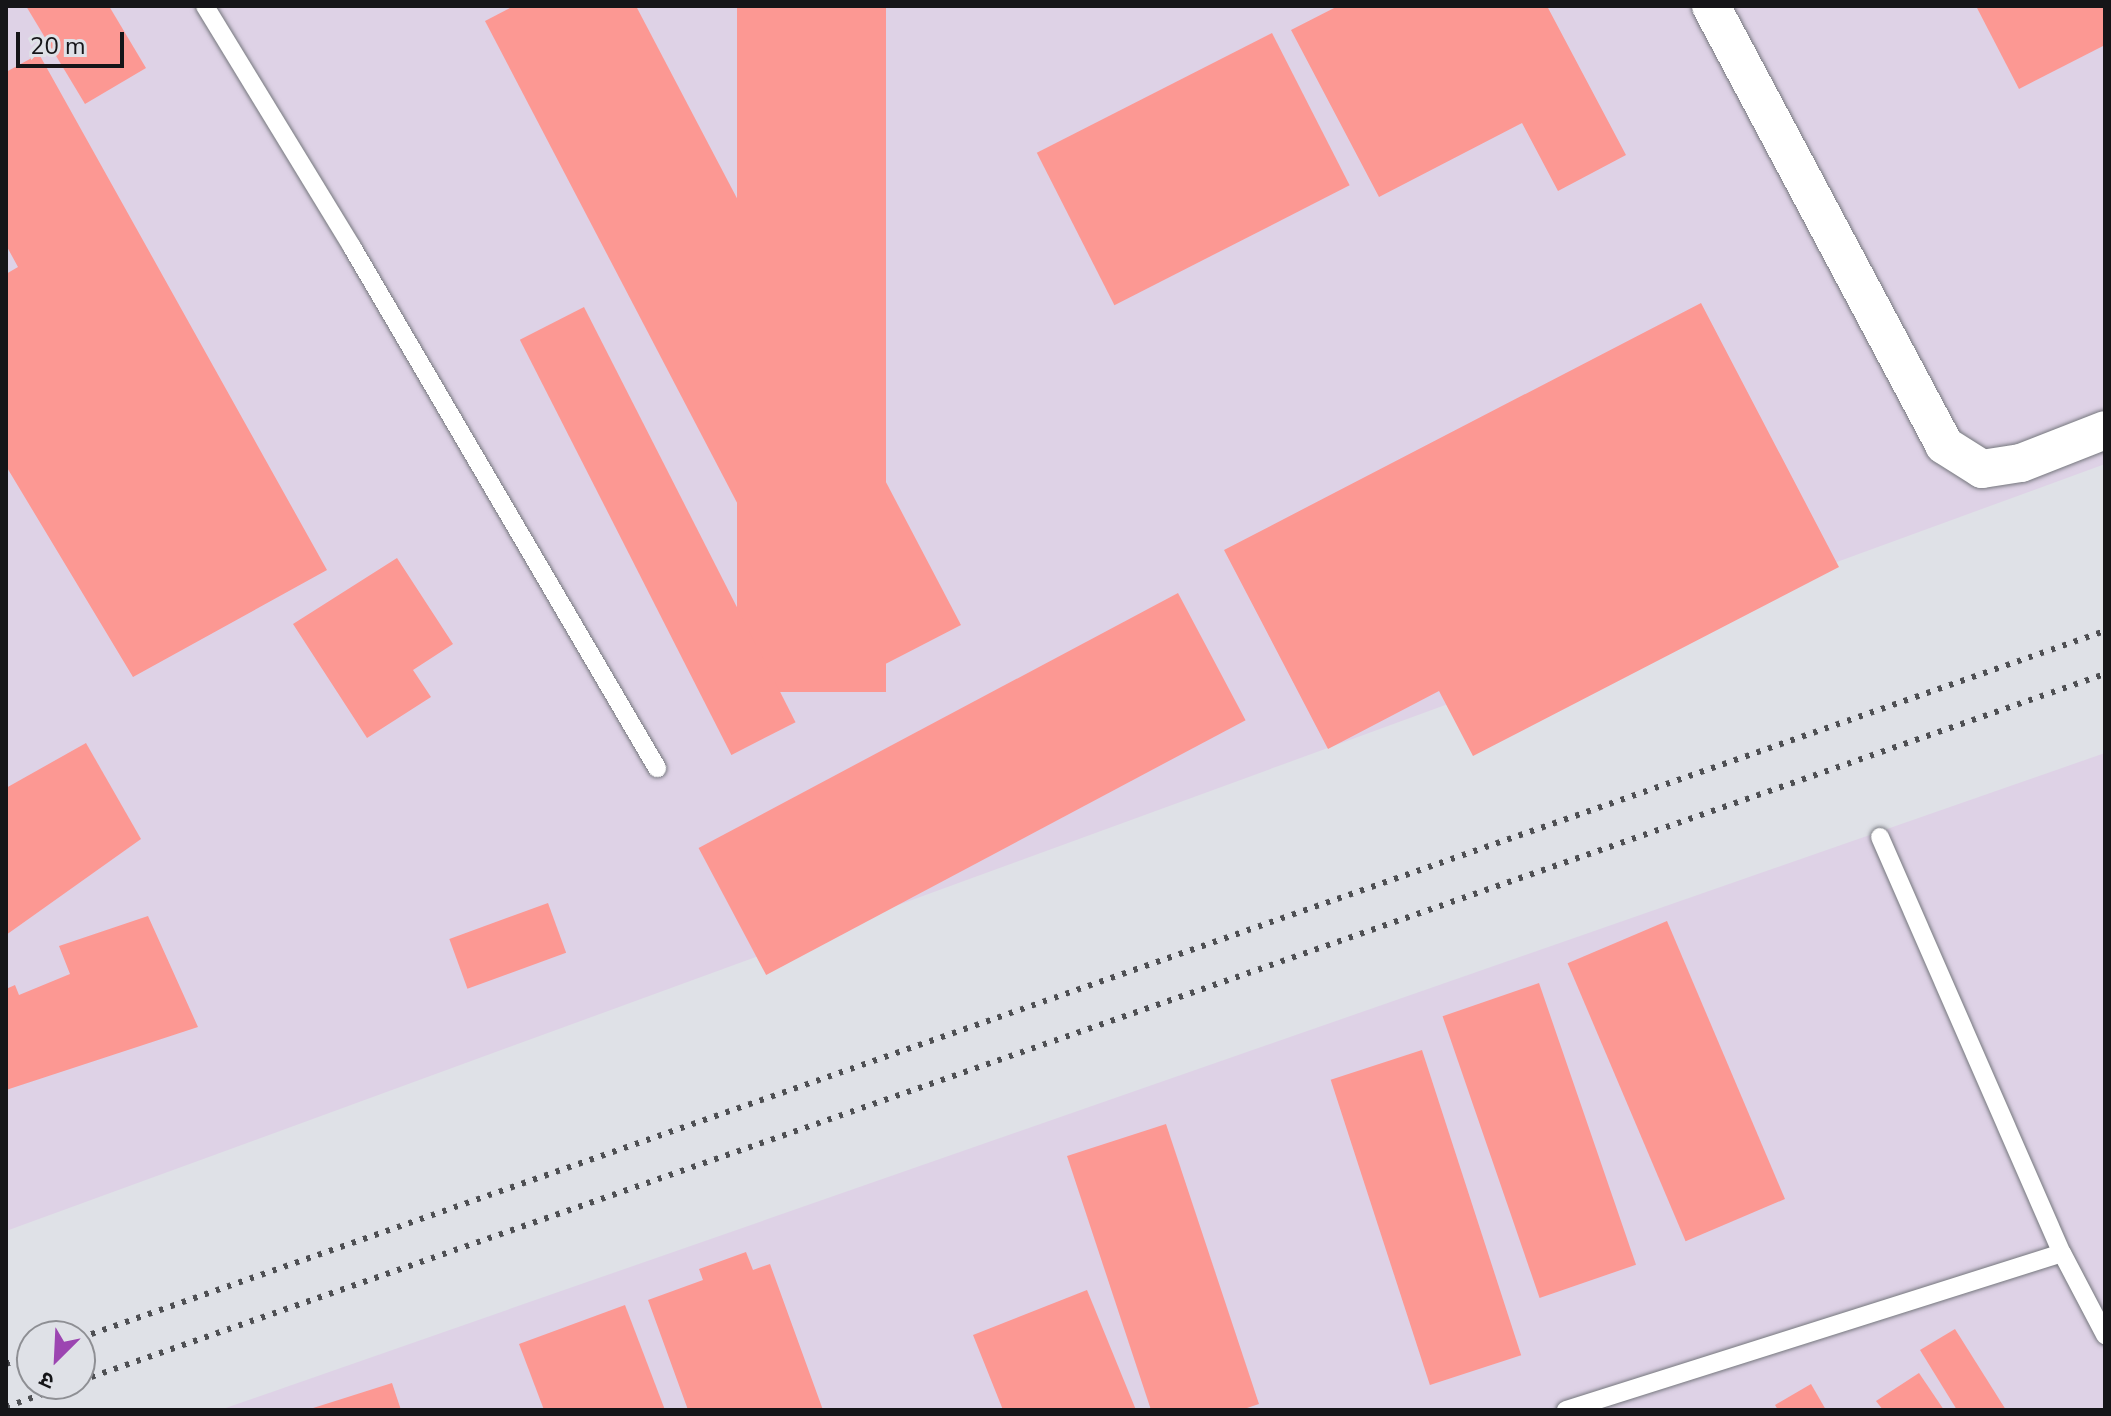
<!DOCTYPE html>
<html>
<head>
<meta charset="utf-8">
<style>
	body { margin:0 }
	#map { position:relative; width:2111px; height:1416px; overflow:hidden; background:#dfe1e7; font-family:"Nunito Sans","Noto Sans Devanagari",sans-serif }
	div>[style] { position:absolute }
	[style*='--x'] { left:calc(var(--x)*1px); top:calc(var(--y)*1px); width:calc(var(--w)*1px); rotate:calc(var(--a)*1deg) }
	.industrial>* { inset:0; background:#ded2e6 }
	.building>* { inset:0; background:#fc9893; transform-origin:0 0 }
	.roads { filter:drop-shadow(0 0 2px #75777d) drop-shadow(0 0 2px #75777d) }
	.service>* { height:18px; margin:-9px; padding:0 9px; transform-origin:9px; border-radius:9px; background:#fff }
	.minor>* { height:38px; margin:-19px; padding:0 19px; transform-origin:19px; border-radius:19px; background:#fff }
	.rail>* { height:6px; margin-top:-3px; transform-origin:0; background:repeating-linear-gradient(90deg,#4e4f53 0 4px,transparent 0 12px) }
	span { translate:-50% -50%; white-space:nowrap; text-align:center; line-height:1.15; -webkit-text-stroke:7px #dfe1e7; paint-order:stroke }
	.frame { position:absolute; inset:0; border:8px solid #151518; pointer-events:none }
	.north { position:absolute; left:16px; top:1320px; width:80px; height:80px; box-sizing:border-box; background:#dfe1e7; border:2px solid #8e8f94; border-radius:50%; rotate:204deg; font-size:22px; font-weight:700; line-height:32px; text-align:center; color:#151518 }
	.north::after { content:''; display:block; margin:auto; width:28px; height:36px; background:#9c45b1; clip-path:polygon(50% 0,100% 100%,50% 72%,0 100%) }
	.scale { position:absolute; left:16px; top:32px; width:108px; height:36px; box-sizing:border-box; border:4px solid #151518; border-top:0; padding-left:10px; font-size:24px; line-height:28px; white-space:nowrap; color:#151518; -webkit-text-stroke:6px #dfe1e7; paint-order:stroke }
</style>
</head>
<body>
<div id="map">
	<div class="industrial">
		<div style="clip-path:polygon(6px 6px,2105px 6px,2105px 464px,6px 1231px)"></div>
		<div style="clip-path:polygon(2105px 753px,2105px 1410px,220px 1410px)"></div>
	</div>
	<div class="building">
		<div style="clip-path:polygon(26px 6px,109px 6px,146px 68px,85px 104px)"></div>
		<div style="clip-path:polygon(514px 6px,636px 6px,961px 625px,835px 690px,485px 21px)"></div>
		<div style="left:737px;top:6px;width:149px;height:686px"></div>
		<div style="clip-path:polygon(1338px 6px,1547px 6px,1626px 155px,1558px 191px,1522px 123px,1379px 197px,1291px 30px)"></div>
		<div style="clip-path:polygon(1976px 6px,2105px 6px,2105px 45px,2019px 89px)"></div>
		<div style="left:1272px;top:33px;width:171px;height:264px;rotate:63deg"></div>
		<div style="clip-path:polygon(39px 54px,327px 570px,133px 677px,6px 466px,6px 274px,18px 267px,6px 245px,6px 72px)"></div>
		<div style="clip-path:polygon(1701px 303px,1839px 567px,1473px 756px,1439px 691px,1328px 749px,1224px 550px)"></div>
		<div style="left:584px;top:307px;width:466px;height:72px;rotate:63deg"></div>
		<div style="clip-path:polygon(397px 558px,453px 644px,413px 670px,431px 697px,367px 738px,293px 624px)"></div>
		<div style="left:1178px;top:593px;width:144px;height:543px;rotate:62deg"></div>
		<div style="clip-path:polygon(86px 743px,141px 839px,6px 935px,6px 788px)"></div>
		<div style="left:548px;top:903px;width:53px;height:105px;rotate:70deg"></div>
		<div style="clip-path:polygon(148px 916px,198px 1027px,6px 1090px,6px 989px,15px 985px,19px 995px,70px 974px,59px 946px)"></div>
		<div style="left:1667px;top:921px;width:302px;height:108px;rotate:67deg"></div>
		<div style="left:1539px;top:983px;width:298px;height:102px;rotate:71deg"></div>
		<div style="left:1422px;top:1050px;width:321px;height:96px;rotate:72deg"></div>
		<div style="clip-path:polygon(1166px 1124px,1259px 1404px,1241px 1410px,1151px 1410px,1067px 1156px)"></div>
		<div style="clip-path:polygon(746px 1252px,753px 1270px,770px 1264px,823px 1410px,688px 1410px,648px 1300px,703px 1280px,699px 1269px)"></div>
		<div style="clip-path:polygon(1087px 1290px,1136px 1410px,1003px 1410px,973px 1335px)"></div>
		<div style="clip-path:polygon(625px 1305px,665px 1410px,544px 1410px,519px 1344px)"></div>
		<div style="clip-path:polygon(1955px 1329px,2006px 1410px,1957px 1410px,1920px 1350px)"></div>
		<div style="clip-path:polygon(1919px 1373px,1944px 1410px,1883px 1410px,1876px 1401px)"></div>
		<div style="clip-path:polygon(392px 1383px,401px 1410px,310px 1410px,310px 1409px)"></div>
		<div style="clip-path:polygon(1811px 1384px,1826px 1410px,1778px 1410px,1775px 1405px)"></div>
	</div>
	<div class="roads">
		<div class="service">
			<div style="--x:205;--y:6;--w:282;--a:58.6"></div>
			<div style="--x:352;--y:247;--w:604;--a:59.65"></div>
			<div style="--x:1880;--y:837;--w:454;--a:66.4"></div>
			<div style="--x:2062;--y:1253;--w:93;--a:62.3"></div>
			<div style="--x:1566;--y:1410;--w:520;--a:-17.56"></div>
		</div>
		<div class="minor">
			<div style="--x:1711;--y:6;--w:497;--a:62"></div>
			<div style="--x:1944;--y:445;--w:45;--a:32.3"></div>
			<div style="--x:1982;--y:469;--w:39;--a:-9"></div>
			<div style="--x:2021;--y:463;--w:90;--a:-21.4"></div>
		</div>
	</div>
	<div class="rail">
		<div style="--x:80;--y:1338;--w:2145;--a:-19.25"></div>
		<div style="--x:6;--y:1364;--w:28;--a:-19"></div>
		<div style="--x:80;--y:1381;--w:2145;--a:-19.25"></div>
		<div style="--x:6;--y:1407;--w:69;--a:-19.5"></div>
	</div>
	<div class="frame"></div>
	<div class="north">उ</div>
	<div class="scale">20 m</div>
</div>
</body>
</html>
